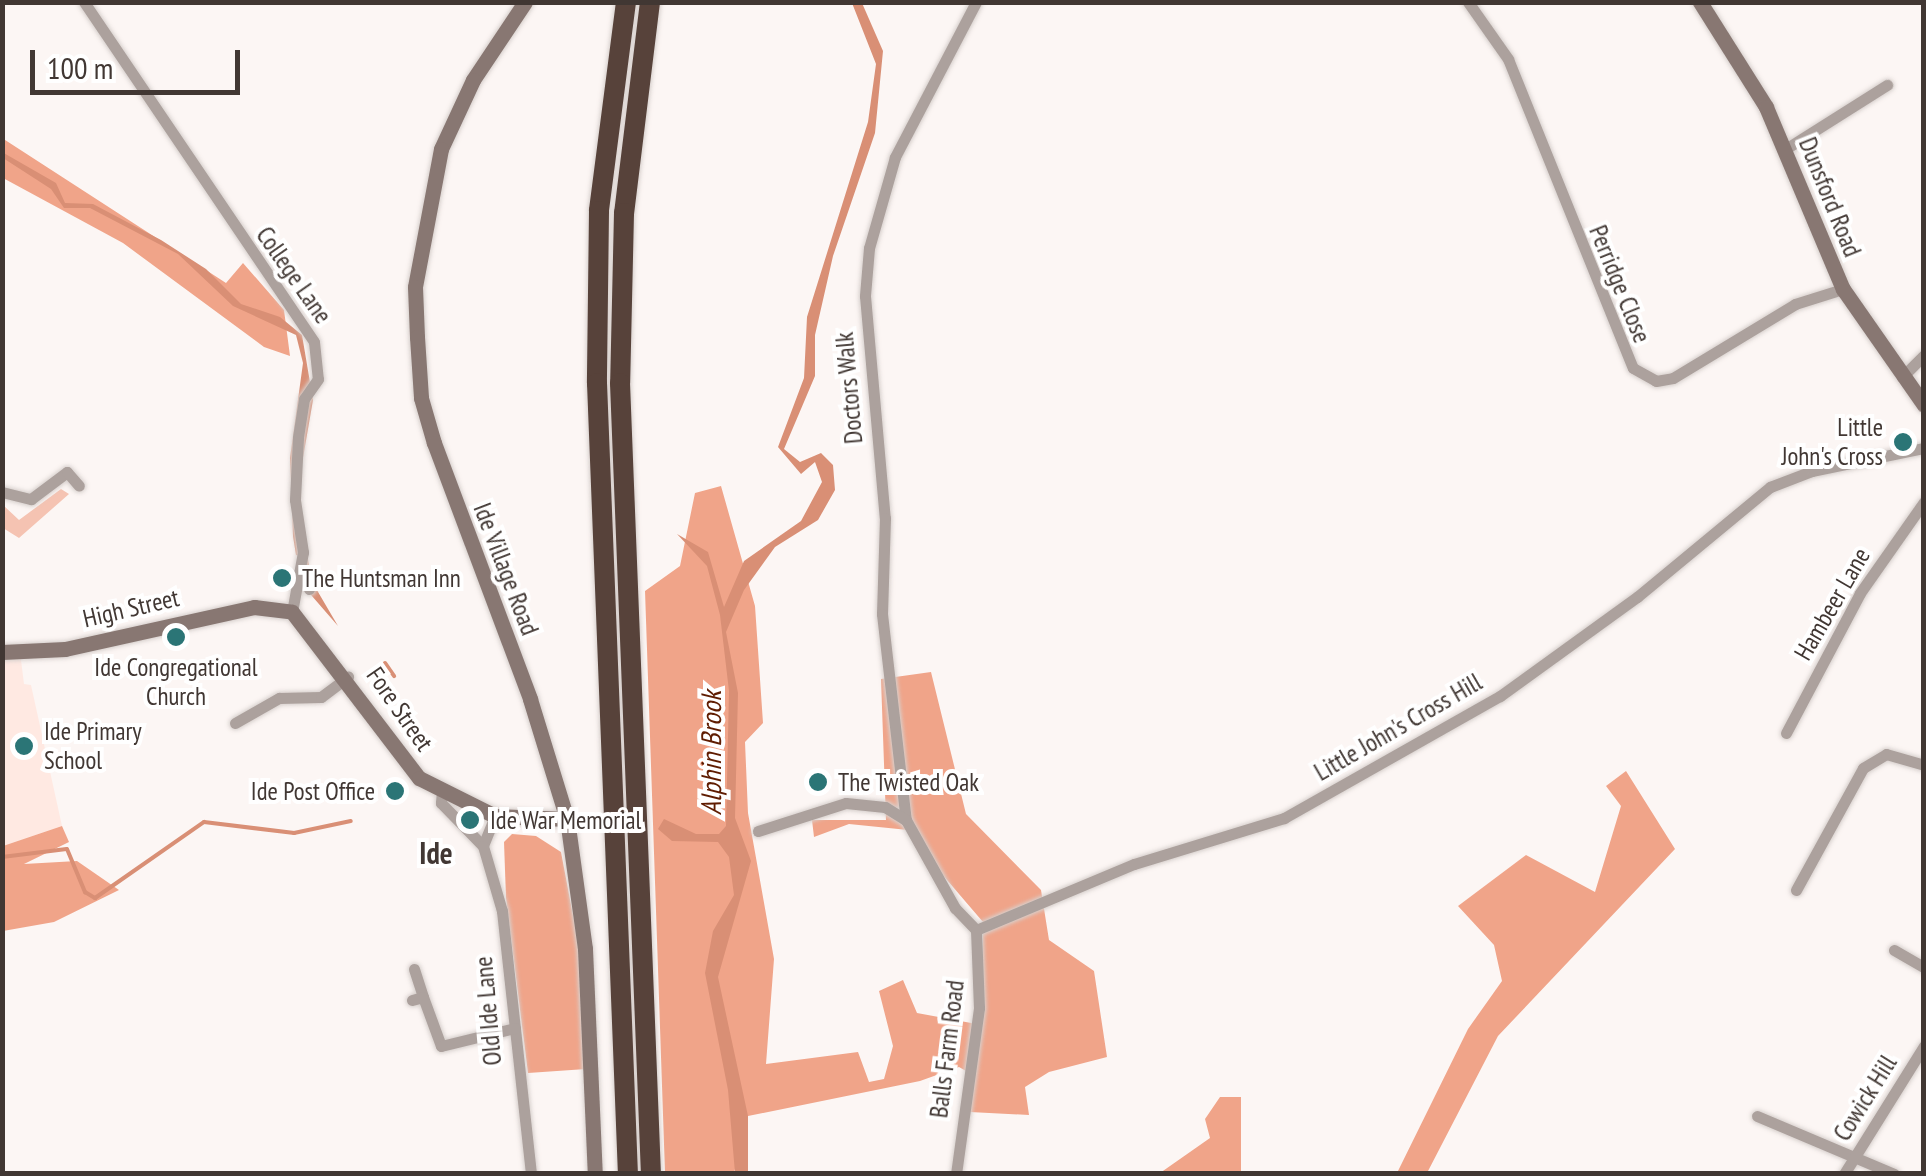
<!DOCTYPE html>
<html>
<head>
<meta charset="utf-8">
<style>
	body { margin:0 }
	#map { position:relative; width:1926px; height:1176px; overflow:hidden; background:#fcf6f4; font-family:"PT Sans Narrow",sans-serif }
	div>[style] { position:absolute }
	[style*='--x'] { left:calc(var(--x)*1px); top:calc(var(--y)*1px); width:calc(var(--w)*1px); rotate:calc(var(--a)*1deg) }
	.built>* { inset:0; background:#ffe9e2 }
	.green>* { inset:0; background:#f5c3b2 }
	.forest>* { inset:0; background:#f0a489 }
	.water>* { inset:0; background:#d98f75 }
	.stream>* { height:4px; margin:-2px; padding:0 2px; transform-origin:2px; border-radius:2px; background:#d98f75 }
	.roads { filter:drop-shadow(0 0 2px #d7d0cd) drop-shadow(0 0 2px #d7d0cd) }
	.street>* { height:11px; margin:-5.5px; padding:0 5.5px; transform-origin:5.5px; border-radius:5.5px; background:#aca19d }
	.secondary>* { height:15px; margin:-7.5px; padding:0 7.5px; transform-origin:7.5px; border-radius:7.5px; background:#887772 }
	.highway>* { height:20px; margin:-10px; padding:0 10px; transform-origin:10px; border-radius:10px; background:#57423a }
	.dots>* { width:28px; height:28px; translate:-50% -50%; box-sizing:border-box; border:5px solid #fff; border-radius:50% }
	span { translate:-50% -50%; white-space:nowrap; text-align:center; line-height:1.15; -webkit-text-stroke:8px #fff; paint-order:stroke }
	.street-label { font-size:25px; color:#413733 }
	.poi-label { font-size:25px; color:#413733 }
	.right { translate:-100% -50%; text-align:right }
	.left { translate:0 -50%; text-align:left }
	.water-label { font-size:28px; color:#5f1c01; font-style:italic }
	.quarter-label { font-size:30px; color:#413733; font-weight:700 }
	.frame { position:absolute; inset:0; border:5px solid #413733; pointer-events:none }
	.scale { position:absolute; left:30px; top:50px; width:210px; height:45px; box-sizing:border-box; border:5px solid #413733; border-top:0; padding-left:12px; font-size:30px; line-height:35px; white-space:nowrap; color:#413733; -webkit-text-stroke:8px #fff; paint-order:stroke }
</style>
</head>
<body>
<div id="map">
	<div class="built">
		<div style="clip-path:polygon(3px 652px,20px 652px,24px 684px,31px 685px,62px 826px,3px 846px)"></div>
	</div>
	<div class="green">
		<div style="clip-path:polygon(61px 489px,69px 494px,19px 538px,3px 528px,3px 505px,19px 520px)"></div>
	</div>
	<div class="forest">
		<div style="clip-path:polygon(2px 138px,226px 283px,243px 263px,284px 310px,290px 356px,264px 347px,123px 243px,3px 178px)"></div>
		<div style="clip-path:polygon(721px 486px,755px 606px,763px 723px,745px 742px,748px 813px,774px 959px,766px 1064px,858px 1052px,869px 1082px,884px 1079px,893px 1046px,879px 991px,903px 980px,917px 1013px,982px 1025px,983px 922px,941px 873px,918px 831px,849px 824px,814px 837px,812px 820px,886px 820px,881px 679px,931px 672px,966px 814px,1041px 890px,1049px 940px,1094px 971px,1107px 1057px,1049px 1072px,1025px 1087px,1029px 1115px,970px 1112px,975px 1076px,959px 1067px,920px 1081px,748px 1116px,734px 1173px,665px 1173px,645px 591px,680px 566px,695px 493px)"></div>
		<div style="clip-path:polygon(1626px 771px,1675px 849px,1498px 1036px,1427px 1173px,1397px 1173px,1468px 1029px,1502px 981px,1494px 945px,1458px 906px,1526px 855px,1595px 892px,1621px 806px,1606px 786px)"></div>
		<div style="clip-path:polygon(62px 826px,69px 842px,24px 864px,77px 861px,119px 890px,54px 922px,3px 931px,3px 846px)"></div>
		<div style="clip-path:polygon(512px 834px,536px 836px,561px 852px,579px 947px,586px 1069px,528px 1073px,506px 898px,504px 842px)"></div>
		<div style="clip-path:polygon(1220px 1097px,1241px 1097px,1241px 1173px,1160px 1173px,1210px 1138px,1205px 1119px)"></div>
	</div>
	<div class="water">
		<div style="clip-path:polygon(852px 3px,862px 3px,883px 51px,875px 133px,833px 256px,815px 335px,815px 376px,784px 449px,800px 462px,821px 453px,833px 465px,835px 490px,818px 520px,775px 547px,744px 590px,726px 632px,738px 693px,735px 818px,751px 861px,718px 977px,748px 1116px,748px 1173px,735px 1173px,728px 1090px,705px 973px,713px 931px,734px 895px,729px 857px,718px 842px,672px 841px,658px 829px,664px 819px,696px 834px,719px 834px,726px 826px,729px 691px,720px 615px,707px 566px,677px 534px,708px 552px,724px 607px,744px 561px,801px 521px,822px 482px,815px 462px,801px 474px,778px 447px,804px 378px,807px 317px,868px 122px,876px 64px)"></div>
		<div style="clip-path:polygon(2px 152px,56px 183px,65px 203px,93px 204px,161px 240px,206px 269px,241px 304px,280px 317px,302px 335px,313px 400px,299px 481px,302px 517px,311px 580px,338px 626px,305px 588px,305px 558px,296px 555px,293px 536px,290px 458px,303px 363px,296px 335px,233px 306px,178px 254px,90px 208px,64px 208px,51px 189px,3px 158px)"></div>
	</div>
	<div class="stream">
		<div style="--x:385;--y:663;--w:16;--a:55"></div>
		<div style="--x:2;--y:857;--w:65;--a:-7"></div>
		<div style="--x:67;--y:849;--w:47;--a:67.3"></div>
		<div style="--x:85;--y:892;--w:12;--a:31"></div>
		<div style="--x:95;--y:898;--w:133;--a:-34.9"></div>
		<div style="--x:204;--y:822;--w:91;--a:7"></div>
		<div style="--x:294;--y:833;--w:58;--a:-11.9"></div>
	</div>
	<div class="roads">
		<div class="street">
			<div style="--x:84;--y:2;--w:410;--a:55.9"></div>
			<div style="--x:314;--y:342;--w:37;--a:84"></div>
			<div style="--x:318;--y:379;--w:24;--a:125"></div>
			<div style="--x:304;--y:399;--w:39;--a:99"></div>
			<div style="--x:298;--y:438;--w:62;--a:92.8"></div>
			<div style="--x:295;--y:500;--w:53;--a:81.3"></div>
			<div style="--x:303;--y:552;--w:61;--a:100.4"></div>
			<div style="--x:976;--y:2;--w:175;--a:117.6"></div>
			<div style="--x:895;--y:157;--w:95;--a:105.9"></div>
			<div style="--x:869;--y:248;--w:48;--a:94.8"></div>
			<div style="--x:865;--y:296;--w:223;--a:84.9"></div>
			<div style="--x:885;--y:518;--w:96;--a:91.8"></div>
			<div style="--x:882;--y:614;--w:207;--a:83.4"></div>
			<div style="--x:906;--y:820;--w:101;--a:60.9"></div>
			<div style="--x:955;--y:908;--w:30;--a:46"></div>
			<div style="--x:976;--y:930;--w:171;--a:-22.7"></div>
			<div style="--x:1134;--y:864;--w:157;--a:-17"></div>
			<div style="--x:1284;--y:818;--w:248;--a:-29.5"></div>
			<div style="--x:1500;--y:696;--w:169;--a:-35.9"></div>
			<div style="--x:1637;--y:597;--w:173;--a:-39.6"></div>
			<div style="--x:1770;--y:487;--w:45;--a:-20.9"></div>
			<div style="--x:1812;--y:471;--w:114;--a:-11.6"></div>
			<div style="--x:1468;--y:2;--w:70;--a:54.9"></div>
			<div style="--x:1508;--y:59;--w:333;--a:68"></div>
			<div style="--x:1633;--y:368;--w:26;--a:29"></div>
			<div style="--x:1656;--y:381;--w:17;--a:-10"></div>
			<div style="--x:1673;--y:378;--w:143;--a:-31.2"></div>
			<div style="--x:1795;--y:304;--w:50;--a:-17.4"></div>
			<div style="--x:1784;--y:150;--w:122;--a:-32.3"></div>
			<div style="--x:1902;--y:377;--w:31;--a:-45"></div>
			<div style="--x:2;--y:492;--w:30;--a:14"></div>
			<div style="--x:31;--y:499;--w:45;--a:-36.9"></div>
			<div style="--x:67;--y:472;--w:18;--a:49"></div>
			<div style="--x:309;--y:589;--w:9;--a:-69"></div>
			<div style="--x:235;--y:723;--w:51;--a:-29.6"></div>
			<div style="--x:279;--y:698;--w:42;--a:-1.4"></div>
			<div style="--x:321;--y:697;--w:34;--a:-37"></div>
			<div style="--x:1786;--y:733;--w:158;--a:-62.1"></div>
			<div style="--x:1860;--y:593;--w:111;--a:-54.9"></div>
			<div style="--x:442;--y:791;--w:12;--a:95"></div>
			<div style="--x:441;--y:803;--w:60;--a:45.7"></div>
			<div style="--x:495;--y:816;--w:32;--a:112"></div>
			<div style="--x:483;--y:846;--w:68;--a:73.7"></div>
			<div style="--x:502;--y:911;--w:265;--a:83.7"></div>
			<div style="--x:758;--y:831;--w:92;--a:-17.7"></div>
			<div style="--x:846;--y:803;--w:39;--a:6"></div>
			<div style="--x:885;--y:807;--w:25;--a:32"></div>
			<div style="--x:1796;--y:890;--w:139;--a:-61.2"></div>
			<div style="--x:1863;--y:768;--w:27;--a:-31"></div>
			<div style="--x:1886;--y:754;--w:40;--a:16"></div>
			<div style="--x:1894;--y:950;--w:34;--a:30"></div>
			<div style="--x:414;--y:969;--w:29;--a:72"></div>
			<div style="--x:412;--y:1000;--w:11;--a:-15"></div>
			<div style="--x:423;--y:997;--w:52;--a:69.8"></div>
			<div style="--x:441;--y:1046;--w:76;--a:-13.7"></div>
			<div style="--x:1757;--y:1116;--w:149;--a:22.9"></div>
			<div style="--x:956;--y:1174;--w:168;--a:-82.1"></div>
			<div style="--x:979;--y:1008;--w:78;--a:-92.2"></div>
			<div style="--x:1844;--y:1174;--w:151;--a:-58"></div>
		</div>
		<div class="secondary">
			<div style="--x:525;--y:2;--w:94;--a:123.7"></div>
			<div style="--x:473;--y:80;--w:76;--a:114.9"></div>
			<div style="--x:441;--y:149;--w:140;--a:100.7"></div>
			<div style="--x:415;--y:287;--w:50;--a:87.7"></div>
			<div style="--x:417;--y:337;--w:61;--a:86.2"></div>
			<div style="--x:421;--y:398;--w:47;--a:73.9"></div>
			<div style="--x:434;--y:443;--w:273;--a:69.4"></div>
			<div style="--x:530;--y:699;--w:126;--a:72.9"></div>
			<div style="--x:567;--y:819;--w:131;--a:82.1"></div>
			<div style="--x:585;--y:949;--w:225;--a:87.5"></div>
			<div style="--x:1700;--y:2;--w:124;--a:57.8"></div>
			<div style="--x:1766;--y:107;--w:198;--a:67.1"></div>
			<div style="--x:1843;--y:289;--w:141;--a:55.1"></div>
			<div style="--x:2;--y:652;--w:63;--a:-2.7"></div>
			<div style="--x:65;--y:649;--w:194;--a:-12.5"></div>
			<div style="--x:254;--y:607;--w:38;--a:7"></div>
			<div style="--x:292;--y:612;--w:209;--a:52.6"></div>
			<div style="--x:419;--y:778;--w:85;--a:26.6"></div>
			<div style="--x:495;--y:816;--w:72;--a:2.4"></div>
		</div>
		<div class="highway">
			<div style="--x:626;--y:2;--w:211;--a:97.4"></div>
			<div style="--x:599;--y:211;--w:172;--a:90.7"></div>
			<div style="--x:597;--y:383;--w:792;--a:87.76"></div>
			<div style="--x:650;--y:2;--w:213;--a:97"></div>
			<div style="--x:624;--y:213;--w:170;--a:91.3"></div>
			<div style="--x:620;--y:383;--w:792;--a:87.76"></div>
		</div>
	</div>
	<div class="dots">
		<div style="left:1903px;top:442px;background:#2b7576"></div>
		<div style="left:282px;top:578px;background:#2b7576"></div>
		<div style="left:176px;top:637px;background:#2b7576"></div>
		<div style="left:24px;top:746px;background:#2b7576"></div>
		<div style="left:818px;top:782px;background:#2b7576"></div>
		<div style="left:395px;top:791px;background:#2b7576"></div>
		<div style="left:470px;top:820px;background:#2b7576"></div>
	</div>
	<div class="street-label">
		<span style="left:1830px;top:197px;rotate:68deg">Dunsford Road</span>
		<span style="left:294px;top:275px;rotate:55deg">College Lane</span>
		<span style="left:1620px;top:284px;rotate:68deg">Perridge Close</span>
		<span style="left:849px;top:388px;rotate:-95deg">Doctors Walk</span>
		<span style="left:506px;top:569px;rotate:69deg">Ide Village Road</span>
		<span style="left:1832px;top:604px;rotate:-60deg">Hambeer Lane</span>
		<span style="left:131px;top:608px;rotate:-13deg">High Street</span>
		<span style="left:400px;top:709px;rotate:55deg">Fore Street</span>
		<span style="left:1398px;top:727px;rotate:-30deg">Little John's Cross Hill</span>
		<span style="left:488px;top:1011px;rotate:-95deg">Old Ide Lane</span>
		<span style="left:947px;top:1049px;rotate:-83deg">Balls Farm Road</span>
		<span style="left:1865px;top:1098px;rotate:-58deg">Cowick Hill</span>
	</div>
	<div class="poi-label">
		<span class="right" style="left:1883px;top:442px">Little<br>John's Cross</span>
		<span class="left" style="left:302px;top:578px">The Huntsman Inn</span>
		<span style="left:176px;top:682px">Ide Congregational<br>Church</span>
		<span class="left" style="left:44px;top:746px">Ide Primary<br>School</span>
		<span class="left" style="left:838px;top:782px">The Twisted Oak</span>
		<span class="right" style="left:375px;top:791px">Ide Post Office</span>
		<span class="left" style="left:490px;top:820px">Ide War Memorial</span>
	</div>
	<div class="water-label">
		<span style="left:711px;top:753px;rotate:-90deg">Alphin Brook</span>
	</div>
	<div class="quarter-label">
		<span style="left:436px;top:853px">Ide</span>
	</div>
	<div class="frame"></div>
	<div class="scale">100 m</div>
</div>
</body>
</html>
